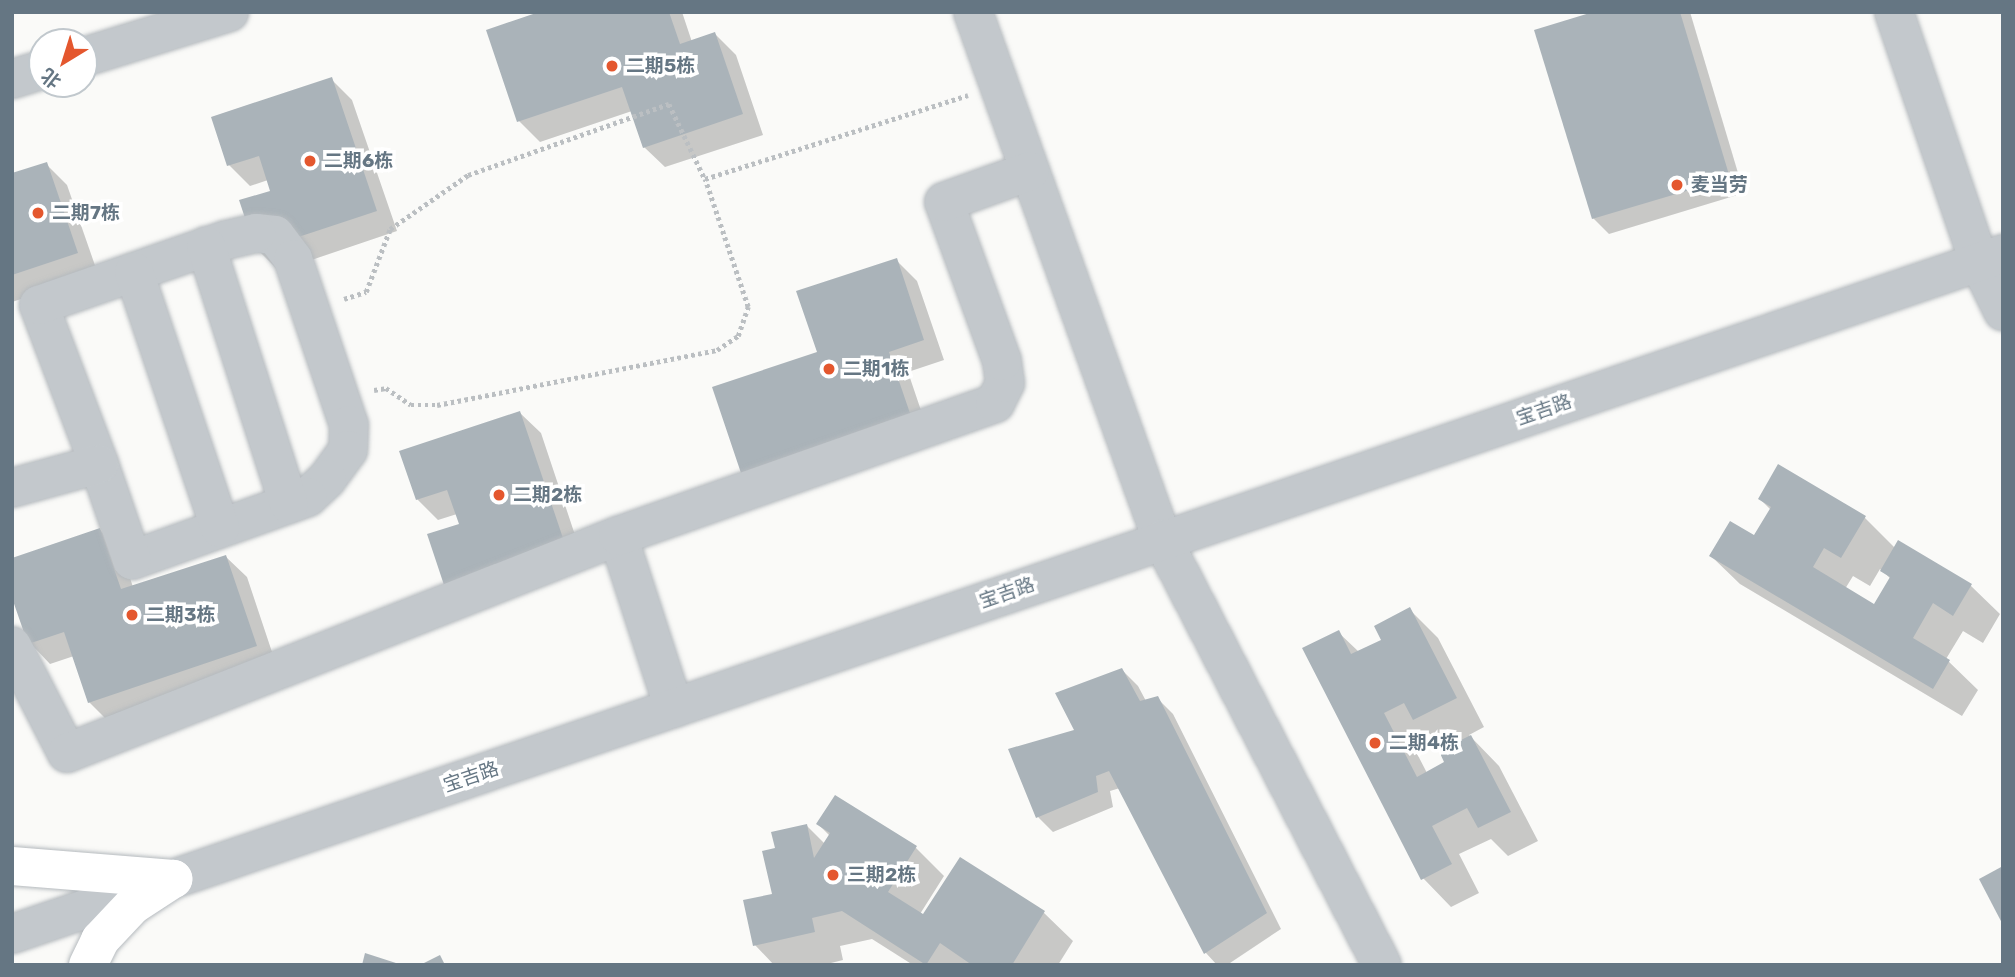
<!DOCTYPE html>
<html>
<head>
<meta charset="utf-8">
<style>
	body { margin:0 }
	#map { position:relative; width:2015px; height:977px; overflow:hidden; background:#fafaf8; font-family:Rubik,"Noto Sans SC",sans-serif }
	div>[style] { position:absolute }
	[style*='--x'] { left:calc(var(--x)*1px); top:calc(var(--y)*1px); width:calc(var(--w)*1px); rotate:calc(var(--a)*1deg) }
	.shadow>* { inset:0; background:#0003 }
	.building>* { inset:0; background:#aab3b9 }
	.path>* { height:4.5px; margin-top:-2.25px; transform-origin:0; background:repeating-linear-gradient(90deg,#bbbfc2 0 3.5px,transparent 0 7px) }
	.roads { filter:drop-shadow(0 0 2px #b5babe) drop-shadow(0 0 2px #b5babe) }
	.minor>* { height:38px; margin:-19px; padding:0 19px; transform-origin:19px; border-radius:19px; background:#c3c8cc }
	.major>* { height:38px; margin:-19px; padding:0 19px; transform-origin:19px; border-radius:19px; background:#fff }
	.dots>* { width:19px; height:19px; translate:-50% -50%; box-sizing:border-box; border:4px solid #fff; border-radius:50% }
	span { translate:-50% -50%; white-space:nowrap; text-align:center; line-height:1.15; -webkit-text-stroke:7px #fff; paint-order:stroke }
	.poi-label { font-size:19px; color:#657683; font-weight:700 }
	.left { translate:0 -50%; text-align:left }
	.street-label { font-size:19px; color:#657683 }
	.frame { position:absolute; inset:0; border:14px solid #657683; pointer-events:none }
	.north { position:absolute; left:28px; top:28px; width:70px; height:70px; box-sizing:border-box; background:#fff; border:2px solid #c1c8cd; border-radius:50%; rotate:218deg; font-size:19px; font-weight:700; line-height:28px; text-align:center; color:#657683 }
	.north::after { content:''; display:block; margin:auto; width:24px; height:32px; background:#e4572e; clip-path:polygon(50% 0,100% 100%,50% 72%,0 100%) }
</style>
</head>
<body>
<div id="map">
	<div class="shadow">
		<div style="clip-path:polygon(545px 12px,682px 12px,692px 42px,715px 34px,736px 55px,763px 135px,665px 167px,644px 147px,632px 111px,540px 142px,519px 121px)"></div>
		<div style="clip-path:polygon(1599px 12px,1690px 12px,1744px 193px,1609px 234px,1593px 218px)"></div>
		<div style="clip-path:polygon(331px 79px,352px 100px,397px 231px,279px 271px,258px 250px,272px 192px,268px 180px,250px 186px,229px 165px)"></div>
		<div style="clip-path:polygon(46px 164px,67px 185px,98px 274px,12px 302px,12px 175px)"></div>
		<div style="clip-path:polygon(896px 260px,917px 281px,944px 360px,908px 372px,932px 443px,819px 353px)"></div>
		<div style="clip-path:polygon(520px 413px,541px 433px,585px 565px,461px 525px,457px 514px,438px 520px,417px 499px)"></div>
		<div style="clip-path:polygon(evenodd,1760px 499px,1865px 518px,1895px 548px,1899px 543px,1971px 586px,2000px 614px,1983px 643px,1963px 631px,1946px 659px,1978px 690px,1962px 716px,1740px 584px,1711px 556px,1755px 538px,1771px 510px,1760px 499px,1880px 569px,1891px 579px,1875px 606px,1845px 589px,1853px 576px,1870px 586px,1880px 569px)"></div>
		<div style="clip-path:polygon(100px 530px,121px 551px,133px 587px,226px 557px,247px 577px,277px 667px,110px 723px,89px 702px,74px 656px,50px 664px,30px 643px)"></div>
		<div style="clip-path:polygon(evenodd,1410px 610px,1438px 638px,1484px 727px,1469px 735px,1499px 766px,1538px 841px,1508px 856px,1491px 839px,1459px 854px,1479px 893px,1451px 907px,1423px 878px,1338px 632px,1359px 652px,1383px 640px,1410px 610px,1429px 733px,1445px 750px,1447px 763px,1427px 773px,1411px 742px,1429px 733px)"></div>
		<div style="clip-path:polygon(1122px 670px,1138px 686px,1146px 701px,1157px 698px,1173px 714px,1281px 929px,1227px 965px,1217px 965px,1206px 953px,1120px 788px,1110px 791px,1113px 807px,1053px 832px,1038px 817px,1077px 731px)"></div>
		<div style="clip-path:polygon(818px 824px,916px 848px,944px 876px,920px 914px,924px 917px,960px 859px,1044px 913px,1073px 941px,1058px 965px,913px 965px,872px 939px,840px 946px,843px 960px,823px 965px,774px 965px,755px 945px,774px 895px,777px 850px,807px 826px,825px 844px,830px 836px)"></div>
	</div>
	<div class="building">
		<div style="clip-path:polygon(539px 12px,669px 12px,680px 44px,715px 32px,743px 114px,643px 148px,622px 87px,517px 122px,486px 30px)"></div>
		<div style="clip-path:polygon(1593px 12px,1680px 12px,1730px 178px,1592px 219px,1534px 30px)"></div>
		<div style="clip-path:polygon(332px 77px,377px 211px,256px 251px,239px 200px,270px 191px,259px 156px,227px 166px,211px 117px)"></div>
		<div style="clip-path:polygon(47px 162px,78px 253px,12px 275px,12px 173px)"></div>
		<div style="clip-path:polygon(897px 258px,924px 340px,889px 352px,913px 422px,743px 479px,712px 387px,817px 352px,796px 291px)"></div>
		<div style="clip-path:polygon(520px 411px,565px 544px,444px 585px,427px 534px,459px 524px,447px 490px,416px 500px,399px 451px)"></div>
		<div style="clip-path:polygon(1778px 464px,1866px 516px,1841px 558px,1824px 548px,1813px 567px,1874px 604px,1890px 577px,1880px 571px,1898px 540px,1972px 584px,1953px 616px,1933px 603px,1913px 638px,1950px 660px,1933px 689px,1709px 556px,1730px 521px,1754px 535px,1771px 507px,1758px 499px)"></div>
		<div style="clip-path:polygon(100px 528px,121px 589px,226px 555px,257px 646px,88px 703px,64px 632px,28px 644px,12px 598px,12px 558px)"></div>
		<div style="clip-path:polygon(1410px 607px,1457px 698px,1413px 720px,1404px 703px,1384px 713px,1417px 777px,1444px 762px,1439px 751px,1471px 735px,1511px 812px,1478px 828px,1467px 808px,1432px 826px,1452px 864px,1421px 880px,1302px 648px,1339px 630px,1351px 654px,1381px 640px,1374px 626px)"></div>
		<div style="clip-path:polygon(1122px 668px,1140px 701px,1158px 696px,1267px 913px,1204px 954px,1109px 771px,1096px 776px,1098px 792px,1036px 818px,1008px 749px,1074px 730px,1055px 693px)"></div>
		<div style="clip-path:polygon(835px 795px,917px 846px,888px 892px,923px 914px,960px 857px,1045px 911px,1012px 965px,972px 965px,940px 943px,926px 965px,842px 911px,812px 918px,815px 932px,753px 946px,743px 900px,772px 894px,762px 851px,775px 848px,771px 832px,807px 824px,814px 858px,830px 833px,816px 824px)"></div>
		<div style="clip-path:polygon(2003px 866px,2003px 925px,1979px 879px)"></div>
		<div style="clip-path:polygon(365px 953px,399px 964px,399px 965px,362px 965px)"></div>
		<div style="clip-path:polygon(440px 955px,445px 965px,420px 965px)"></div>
	</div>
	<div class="path">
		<div style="--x:344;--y:299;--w:23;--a:-18"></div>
		<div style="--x:366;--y:292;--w:67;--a:-69.1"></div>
		<div style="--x:390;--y:229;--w:95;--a:-34.7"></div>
		<div style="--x:468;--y:175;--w:213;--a:-19.5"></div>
		<div style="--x:669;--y:104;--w:83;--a:64.4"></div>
		<div style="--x:374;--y:390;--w:12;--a:-9"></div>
		<div style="--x:386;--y:388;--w:30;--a:34"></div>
		<div style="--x:411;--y:405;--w:26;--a:0"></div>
		<div style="--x:437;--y:405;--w:285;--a:-11.1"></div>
		<div style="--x:717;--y:350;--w:25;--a:-34"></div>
		<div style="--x:738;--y:336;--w:31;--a:-71"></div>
		<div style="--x:748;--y:307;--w:135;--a:-108.6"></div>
		<div style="--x:705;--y:179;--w:276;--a:-17.7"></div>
	</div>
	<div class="roads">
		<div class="minor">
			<div style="--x:973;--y:12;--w:560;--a:70.27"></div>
			<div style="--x:1162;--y:539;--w:479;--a:62.7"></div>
			<div style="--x:1894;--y:12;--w:264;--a:71.2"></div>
			<div style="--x:1979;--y:262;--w:55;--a:63.9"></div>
			<div style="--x:84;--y:57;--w:152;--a:-17.2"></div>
			<div style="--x:12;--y:79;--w:31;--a:-17"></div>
			<div style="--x:256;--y:233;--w:19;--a:6"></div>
			<div style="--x:275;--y:235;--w:30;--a:53"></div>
			<div style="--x:293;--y:259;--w:175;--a:71.4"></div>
			<div style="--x:349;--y:425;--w:25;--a:92"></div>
			<div style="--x:348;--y:450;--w:36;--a:126"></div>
			<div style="--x:327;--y:479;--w:26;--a:137"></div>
			<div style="--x:308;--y:497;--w:187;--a:160.3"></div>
			<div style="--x:132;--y:560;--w:102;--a:-109"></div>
			<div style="--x:99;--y:464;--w:170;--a:-110.7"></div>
			<div style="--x:39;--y:305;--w:198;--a:-19.2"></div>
			<div style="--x:226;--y:240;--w:31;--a:-13"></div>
			<div style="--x:206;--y:246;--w:271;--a:72.2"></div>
			<div style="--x:134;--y:272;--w:270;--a:71.4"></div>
			<div style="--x:12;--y:488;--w:90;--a:-15.4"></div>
			<div style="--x:618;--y:536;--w:181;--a:72"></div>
			<div style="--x:12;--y:646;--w:120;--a:62.8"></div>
			<div style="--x:67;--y:753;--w:592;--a:-21.5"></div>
			<div style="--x:618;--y:536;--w:400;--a:-19.4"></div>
			<div style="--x:995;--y:403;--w:22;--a:-63"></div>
			<div style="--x:1005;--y:383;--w:22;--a:-98"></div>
			<div style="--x:1002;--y:361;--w:169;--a:-110"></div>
			<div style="--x:944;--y:202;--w:91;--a:-19.8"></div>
			<div style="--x:12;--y:934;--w:2104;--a:-18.86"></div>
		</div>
		<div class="major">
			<div style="--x:12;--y:866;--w:162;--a:4.6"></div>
			<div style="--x:88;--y:965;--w:28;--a:-64"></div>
			<div style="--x:100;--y:940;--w:48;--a:-46.7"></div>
			<div style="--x:133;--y:905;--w:48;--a:-33"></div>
		</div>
	</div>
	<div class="dots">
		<div style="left:612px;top:66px;background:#e4572e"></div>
		<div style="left:310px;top:161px;background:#e4572e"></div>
		<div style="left:1677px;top:185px;background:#e4572e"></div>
		<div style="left:38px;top:213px;background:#e4572e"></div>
		<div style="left:829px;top:369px;background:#e4572e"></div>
		<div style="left:499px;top:495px;background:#e4572e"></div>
		<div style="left:132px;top:615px;background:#e4572e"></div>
		<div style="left:1375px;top:743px;background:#e4572e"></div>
		<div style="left:833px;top:875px;background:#e4572e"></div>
	</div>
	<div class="poi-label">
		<span class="left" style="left:626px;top:66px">二期5栋</span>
		<span class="left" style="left:324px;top:161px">二期6栋</span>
		<span class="left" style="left:1691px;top:185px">麦当劳</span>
		<span class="left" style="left:52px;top:213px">二期7栋</span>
		<span class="left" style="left:843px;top:369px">二期1栋</span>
		<span class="left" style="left:513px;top:495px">二期2栋</span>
		<span class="left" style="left:146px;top:615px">二期3栋</span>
		<span class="left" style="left:1389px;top:743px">二期4栋</span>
		<span class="left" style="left:847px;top:875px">三期2栋</span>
	</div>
	<div class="street-label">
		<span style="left:1544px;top:410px;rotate:-19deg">宝吉路</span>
		<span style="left:1007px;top:593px;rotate:-19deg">宝吉路</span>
		<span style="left:471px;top:777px;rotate:-19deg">宝吉路</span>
	</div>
	<div class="frame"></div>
	<div class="north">北</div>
</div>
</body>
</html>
